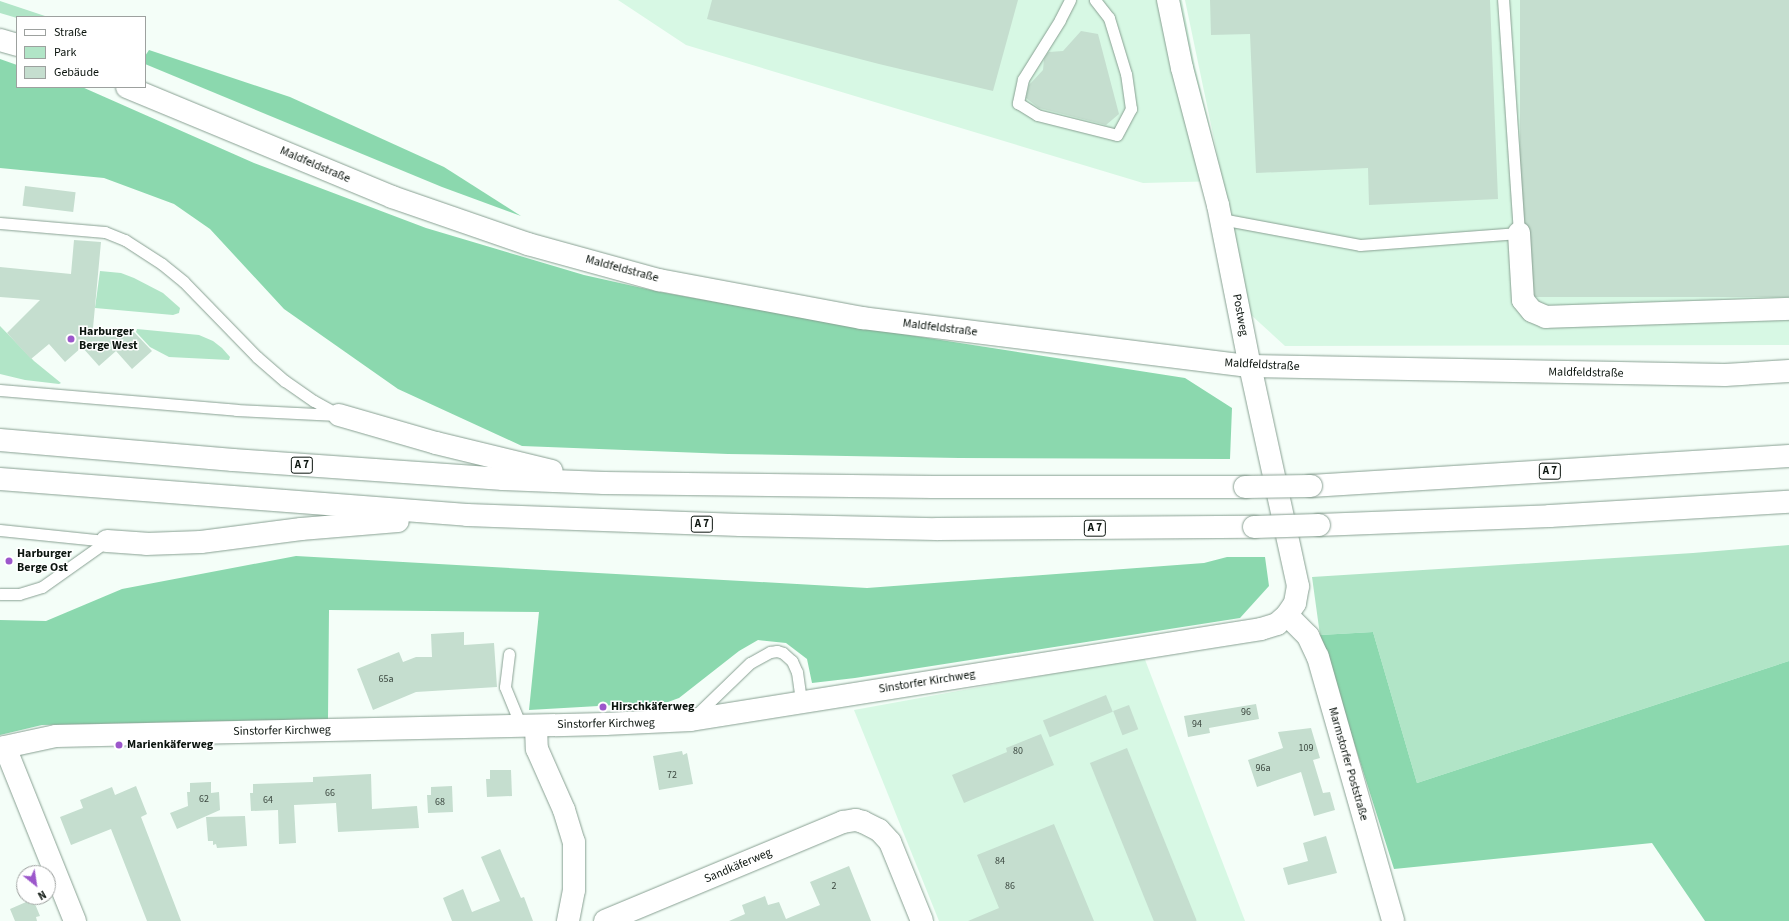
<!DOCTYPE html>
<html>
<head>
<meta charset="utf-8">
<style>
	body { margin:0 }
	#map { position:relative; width:1789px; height:921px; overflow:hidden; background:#f4fef8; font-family:"Source Sans 3",sans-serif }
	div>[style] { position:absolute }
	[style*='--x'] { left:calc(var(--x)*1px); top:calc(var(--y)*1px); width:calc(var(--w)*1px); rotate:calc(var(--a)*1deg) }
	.built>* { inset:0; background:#d7f8e4 }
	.green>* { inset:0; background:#b1e5c7 }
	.forest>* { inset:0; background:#8bd8ae }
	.building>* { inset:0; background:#c5decf; transform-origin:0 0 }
	.roads { filter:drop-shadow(0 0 1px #88a092) drop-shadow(0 0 1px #88a092) }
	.service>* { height:11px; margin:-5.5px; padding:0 5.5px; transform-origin:5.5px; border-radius:5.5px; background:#fff }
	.minor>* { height:22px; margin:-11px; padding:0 11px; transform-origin:11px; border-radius:11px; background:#fff }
	.tertiary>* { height:22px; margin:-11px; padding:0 11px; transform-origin:11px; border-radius:11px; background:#fff }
	.secondary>* { height:22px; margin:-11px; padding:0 11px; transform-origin:11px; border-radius:11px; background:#fff }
	.motorway>* { height:22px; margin:-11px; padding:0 11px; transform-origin:11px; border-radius:11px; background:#fff }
	.bridges { filter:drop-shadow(0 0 1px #88a092) drop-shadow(0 0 1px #88a092) }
	.motorway-bridge>* { height:22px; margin:-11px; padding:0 11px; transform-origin:11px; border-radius:11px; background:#fff }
	.dots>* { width:11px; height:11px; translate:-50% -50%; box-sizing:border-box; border:2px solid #fff; border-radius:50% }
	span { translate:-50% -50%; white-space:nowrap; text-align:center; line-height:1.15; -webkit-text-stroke:3px #fff; paint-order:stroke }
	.number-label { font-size:10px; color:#3a463e }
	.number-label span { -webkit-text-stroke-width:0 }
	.shield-label span { padding:1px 3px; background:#fff; border:1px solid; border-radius:3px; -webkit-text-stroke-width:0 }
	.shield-label { font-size:11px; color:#0b140e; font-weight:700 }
	.street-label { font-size:12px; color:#0b140e }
	.poi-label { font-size:12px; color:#0b140e; font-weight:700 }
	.left { translate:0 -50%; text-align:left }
	.legend { position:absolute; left:16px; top:16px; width:130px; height:72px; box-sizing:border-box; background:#fff; border:1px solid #9da19f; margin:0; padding:5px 7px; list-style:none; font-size:12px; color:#0b140e }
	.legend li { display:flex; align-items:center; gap:8px; height:20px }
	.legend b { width:20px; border:1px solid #9da19f }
	.north { position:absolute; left:16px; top:865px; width:40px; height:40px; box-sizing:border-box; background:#fff; border:1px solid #9da19f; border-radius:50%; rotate:150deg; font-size:11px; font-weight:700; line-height:16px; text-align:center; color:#0b140e }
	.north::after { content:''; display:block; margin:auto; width:14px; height:18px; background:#9c57cb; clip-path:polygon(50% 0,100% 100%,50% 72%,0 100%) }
</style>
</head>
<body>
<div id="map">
	<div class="built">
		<div style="clip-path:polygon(618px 0,1182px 0,1195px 67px,1219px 163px,1185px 0,1789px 0,1789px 345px,1285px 346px,1250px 314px,1223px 181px,1143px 183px,686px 45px)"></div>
		<div style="clip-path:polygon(1144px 657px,1245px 921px,939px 921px,854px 710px)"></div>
	</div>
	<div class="green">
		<div style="clip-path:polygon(0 1px,48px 17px,17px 17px,17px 18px,0 13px)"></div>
		<div style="clip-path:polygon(100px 271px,121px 273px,134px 278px,163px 293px,180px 308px,179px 313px,173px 315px,95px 308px)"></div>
		<div style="clip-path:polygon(0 326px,34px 361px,61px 383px,59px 384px,25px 380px,0 374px)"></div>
		<div style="clip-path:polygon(137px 329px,199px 335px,213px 341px,222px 348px,230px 357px,229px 360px,169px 357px,150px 347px,136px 332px)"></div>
		<div style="clip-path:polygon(1789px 545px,1789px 661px,1417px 783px,1373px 632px,1320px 635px,1312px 577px,1693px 553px)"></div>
	</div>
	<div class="forest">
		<div style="clip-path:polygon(149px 50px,290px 97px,444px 167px,521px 216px,442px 187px,145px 64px,145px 56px)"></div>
		<div style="clip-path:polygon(0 59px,17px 65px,17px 87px,82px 87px,254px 163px,426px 228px,584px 275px,660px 292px,857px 327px,1185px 378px,1232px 408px,1230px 459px,959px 458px,728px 454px,522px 446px,398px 389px,284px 309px,210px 229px,174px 204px,104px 178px,0 168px)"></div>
		<div style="clip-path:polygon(296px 556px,867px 588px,1204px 563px,1227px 557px,1265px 557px,1269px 586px,1240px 618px,855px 678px,812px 683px,807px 659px,786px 643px,758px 640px,739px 651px,679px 698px,668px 702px,529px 710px,539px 612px,329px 610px,328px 719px,42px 725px,0 735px,0 620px,46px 621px,122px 589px)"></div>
		<div style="clip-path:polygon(1373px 632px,1417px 783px,1789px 661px,1789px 921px,1705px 921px,1652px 843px,1394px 869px,1320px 635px)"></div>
	</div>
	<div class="building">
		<div style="clip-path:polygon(712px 0,1018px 0,993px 91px,879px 64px,707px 19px)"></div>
		<div style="clip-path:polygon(1210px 0,1490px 0,1498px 199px,1369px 205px,1368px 168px,1256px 173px,1250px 34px,1211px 35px)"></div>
		<div style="left:1520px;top:0;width:269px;height:297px"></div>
		<div style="clip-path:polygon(1081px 31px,1098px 34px,1119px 114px,1106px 125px,1039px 108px,1026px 98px,1029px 85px,1043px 70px,1044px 59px,1047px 54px,1049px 52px,1063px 51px)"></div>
		<div style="left:25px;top:186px;width:51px;height:20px;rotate:7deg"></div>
		<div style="clip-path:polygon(74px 240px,101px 242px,93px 328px,134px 332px,152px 351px,132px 369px,116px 351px,99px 366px,82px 347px,65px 362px,49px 344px,31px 359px,7px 333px,40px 300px,0 297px,0 267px,71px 274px)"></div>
		<div style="clip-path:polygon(464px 632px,464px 645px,494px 643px,497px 687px,416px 692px,373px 710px,357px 669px,399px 652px,403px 662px,416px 657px,432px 657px,431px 634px)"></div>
		<div style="left:1106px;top:695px;width:18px;height:68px;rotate:68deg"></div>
		<div style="clip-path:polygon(1256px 704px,1259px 719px,1209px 728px,1210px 733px,1188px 737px,1184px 716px)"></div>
		<div style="left:1129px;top:705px;width:26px;height:17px;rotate:69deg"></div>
		<div style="clip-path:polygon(1311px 728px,1320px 758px,1313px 760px,1323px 793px,1330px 792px,1335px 810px,1314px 816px,1301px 772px,1257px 787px,1248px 760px,1283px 748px,1278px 732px)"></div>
		<div style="clip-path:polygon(1041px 734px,1054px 765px,964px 803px,952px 775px,1007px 752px,1006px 748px)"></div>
		<div style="left:1127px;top:748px;width:186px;height:40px;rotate:68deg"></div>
		<div style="clip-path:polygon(682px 751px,683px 755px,687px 753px,693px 784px,659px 790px,653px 756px)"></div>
		<div style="clip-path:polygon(490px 770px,511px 770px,512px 796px,487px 797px,486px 779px,490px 779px)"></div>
		<div style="clip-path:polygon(371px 774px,372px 809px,417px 806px,419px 828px,338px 832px,336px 803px,294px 805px,296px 843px,279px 844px,278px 810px,251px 811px,250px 793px,253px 793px,253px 784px,313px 782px,313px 777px)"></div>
		<div style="clip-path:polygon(211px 782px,211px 793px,219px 792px,220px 810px,177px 829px,170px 813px,188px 806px,187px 792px,190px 792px,190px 783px)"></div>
		<div style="clip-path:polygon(136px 786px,147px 814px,141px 817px,181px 921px,147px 921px,111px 829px,71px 845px,60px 817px,83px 808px,80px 800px,112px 787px,115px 795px)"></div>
		<div style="clip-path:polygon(452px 786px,453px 812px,428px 813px,427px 795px,431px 795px,431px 787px)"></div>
		<div style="clip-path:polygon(245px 816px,247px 846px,217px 848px,216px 844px,213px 845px,213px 841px,208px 841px,206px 817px)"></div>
		<div style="clip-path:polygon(1054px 824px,1094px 921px,968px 921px,999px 908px,977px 855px)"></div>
		<div style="clip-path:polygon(1326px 836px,1337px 873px,1288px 885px,1283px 868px,1308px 861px,1303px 843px)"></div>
		<div style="clip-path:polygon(500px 849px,521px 898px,524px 897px,533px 921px,452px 921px,443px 898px,463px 889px,472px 912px,500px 901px,481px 857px)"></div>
		<div style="clip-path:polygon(849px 866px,871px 921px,729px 921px,745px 914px,742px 905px,765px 896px,768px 905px,779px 902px,786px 919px,820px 905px,810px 882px)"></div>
		<div style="clip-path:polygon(33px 899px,40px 916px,36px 917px,37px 921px,15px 921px,10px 909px)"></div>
	</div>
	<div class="roads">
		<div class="service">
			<div style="--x:1070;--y:0;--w:22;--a:117"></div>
			<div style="--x:1060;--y:20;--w:70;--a:122.1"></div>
			<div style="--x:1023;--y:79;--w:25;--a:102"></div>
			<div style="--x:1018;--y:103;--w:22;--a:32"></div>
			<div style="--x:1037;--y:115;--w:82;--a:14"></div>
			<div style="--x:1117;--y:135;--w:30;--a:-62"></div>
			<div style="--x:1131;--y:109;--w:35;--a:-98"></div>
			<div style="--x:1126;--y:74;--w:59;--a:-106.9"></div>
			<div style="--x:1109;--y:18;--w:23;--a:-128"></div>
			<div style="--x:1221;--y:219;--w:141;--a:10.6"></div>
			<div style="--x:1360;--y:245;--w:159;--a:-4.3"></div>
			<div style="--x:1519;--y:233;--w:234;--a:-93.9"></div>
			<div style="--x:0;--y:223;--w:105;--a:4.9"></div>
			<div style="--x:105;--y:232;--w:22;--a:22"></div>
			<div style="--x:125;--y:240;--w:44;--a:33"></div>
			<div style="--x:162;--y:264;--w:28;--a:39"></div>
			<div style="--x:184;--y:282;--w:105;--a:45.8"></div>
			<div style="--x:257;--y:357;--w:37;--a:41"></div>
			<div style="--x:285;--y:381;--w:35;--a:35"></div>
			<div style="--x:314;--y:401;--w:29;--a:29"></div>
			<div style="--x:0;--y:390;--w:237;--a:4.8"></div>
			<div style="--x:236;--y:410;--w:101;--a:2.8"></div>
			<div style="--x:0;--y:530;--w:108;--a:5.9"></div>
			<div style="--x:0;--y:594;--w:19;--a:0"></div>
			<div style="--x:19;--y:594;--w:24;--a:-17"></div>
			<div style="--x:42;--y:587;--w:80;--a:-35.3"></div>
			<div style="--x:509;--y:654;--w:33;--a:97"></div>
			<div style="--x:505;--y:687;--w:42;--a:67.7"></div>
			<div style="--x:694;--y:717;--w:78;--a:-44"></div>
			<div style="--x:750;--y:663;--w:23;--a:-29"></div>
			<div style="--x:770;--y:652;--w:7;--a:-8"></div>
			<div style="--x:777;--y:651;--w:6;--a:18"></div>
			<div style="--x:783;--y:653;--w:12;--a:42"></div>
			<div style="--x:792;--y:661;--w:12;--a:66"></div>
			<div style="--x:797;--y:672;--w:30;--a:82"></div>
		</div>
		<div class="minor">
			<div style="--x:1168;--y:0;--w:69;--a:78.4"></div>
			<div style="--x:1182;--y:68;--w:142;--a:75.3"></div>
			<div style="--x:1218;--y:205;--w:164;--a:78.8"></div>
			<div style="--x:1519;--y:233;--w:67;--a:86.6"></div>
			<div style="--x:1523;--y:300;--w:14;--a:51"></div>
			<div style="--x:1532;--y:311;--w:15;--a:23"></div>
			<div style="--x:1546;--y:317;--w:243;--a:-1.9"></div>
			<div style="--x:1287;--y:615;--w:30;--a:45"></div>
			<div style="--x:1308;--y:636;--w:23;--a:65"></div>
			<div style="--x:1318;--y:657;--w:274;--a:74.1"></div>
			<div style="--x:536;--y:726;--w:23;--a:88"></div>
			<div style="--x:537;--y:749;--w:67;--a:66.1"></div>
			<div style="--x:564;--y:810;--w:34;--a:73"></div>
			<div style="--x:574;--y:842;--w:48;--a:90"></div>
			<div style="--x:574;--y:890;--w:32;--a:101"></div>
			<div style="--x:5;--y:747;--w:188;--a:68.1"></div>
			<div style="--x:605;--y:921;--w:258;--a:-22.6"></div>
			<div style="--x:843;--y:822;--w:13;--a:-9"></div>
			<div style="--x:856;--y:820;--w:7;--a:16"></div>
			<div style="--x:863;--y:822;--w:18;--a:27"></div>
			<div style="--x:879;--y:830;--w:16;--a:47"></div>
			<div style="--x:890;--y:842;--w:85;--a:67.9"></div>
		</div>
		<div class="tertiary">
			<div style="--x:0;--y:748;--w:57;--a:-12.1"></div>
			<div style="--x:56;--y:736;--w:549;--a:-1.25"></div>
			<div style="--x:605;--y:724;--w:86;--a:-2.7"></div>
			<div style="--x:691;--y:720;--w:577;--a:-9.07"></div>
			<div style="--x:1261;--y:629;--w:17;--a:-17"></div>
			<div style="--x:1277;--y:624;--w:13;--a:-42"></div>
			<div style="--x:1287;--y:615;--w:14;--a:-56"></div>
			<div style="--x:1295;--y:603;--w:17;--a:-80"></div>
			<div style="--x:1298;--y:586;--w:225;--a:-102.3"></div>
		</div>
		<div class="secondary">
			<div style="--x:0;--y:40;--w:18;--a:16"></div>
			<div style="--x:127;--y:87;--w:287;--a:22.5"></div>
			<div style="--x:392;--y:197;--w:144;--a:19.1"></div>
			<div style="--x:528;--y:244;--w:136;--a:15.4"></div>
			<div style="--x:659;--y:280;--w:207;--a:10.6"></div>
			<div style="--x:862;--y:318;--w:391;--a:7.1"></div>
			<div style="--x:1250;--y:366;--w:475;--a:1.1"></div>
			<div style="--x:1725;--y:375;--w:64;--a:-3.6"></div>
		</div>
		<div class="motorway">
			<div style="--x:339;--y:415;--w:101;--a:16.1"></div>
			<div style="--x:436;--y:443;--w:119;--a:13.6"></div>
			<div style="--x:0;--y:440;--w:234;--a:4.9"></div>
			<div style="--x:233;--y:460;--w:271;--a:4"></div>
			<div style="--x:503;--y:479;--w:101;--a:2.3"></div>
			<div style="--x:604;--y:483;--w:329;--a:0.7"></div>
			<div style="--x:933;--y:487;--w:312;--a:0"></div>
			<div style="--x:0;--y:479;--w:468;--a:4.4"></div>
			<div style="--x:467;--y:515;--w:273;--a:2.1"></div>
			<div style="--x:740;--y:525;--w:197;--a:1.2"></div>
			<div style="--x:937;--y:529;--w:317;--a:-0.4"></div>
			<div style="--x:1311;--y:486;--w:479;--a:-3.6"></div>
			<div style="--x:1319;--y:525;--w:231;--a:-2.2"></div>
			<div style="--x:1550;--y:516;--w:239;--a:-3.4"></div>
			<div style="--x:107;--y:541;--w:39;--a:4"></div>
			<div style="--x:146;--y:544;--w:55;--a:-2.1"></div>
			<div style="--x:201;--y:542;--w:101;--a:-7.4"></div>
			<div style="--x:301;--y:529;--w:97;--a:-4.7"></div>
		</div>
	</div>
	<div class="bridges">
		<div class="motorway-bridge">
			<div style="--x:1245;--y:487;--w:66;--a:-0.9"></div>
			<div style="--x:1254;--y:527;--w:65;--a:-1.8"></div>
		</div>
	</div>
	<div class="dots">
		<div style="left:71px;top:339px;background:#9c57cb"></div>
		<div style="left:9px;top:561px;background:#9c57cb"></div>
		<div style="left:603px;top:707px;background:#9c57cb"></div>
		<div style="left:119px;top:745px;background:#9c57cb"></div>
	</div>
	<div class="number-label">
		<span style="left:386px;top:680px">65a</span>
		<span style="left:1246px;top:713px">96</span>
		<span style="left:1197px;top:725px">94</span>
		<span style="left:1306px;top:749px">109</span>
		<span style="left:1018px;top:752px">80</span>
		<span style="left:1263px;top:769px">96a</span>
		<span style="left:672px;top:776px">72</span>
		<span style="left:330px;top:794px">66</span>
		<span style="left:204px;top:800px">62</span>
		<span style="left:268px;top:801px">64</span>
		<span style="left:440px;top:803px">68</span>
		<span style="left:1000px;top:862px">84</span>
		<span style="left:834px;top:887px">2</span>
		<span style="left:1010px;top:887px">86</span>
	</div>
	<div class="shield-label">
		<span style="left:302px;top:465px">A 7</span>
		<span style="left:1550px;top:471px">A 7</span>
		<span style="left:702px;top:524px">A 7</span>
		<span style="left:1095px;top:528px">A 7</span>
	</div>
	<div class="street-label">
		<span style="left:315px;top:165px;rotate:23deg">Maldfeldstraße</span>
		<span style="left:622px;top:269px;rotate:15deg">Maldfeldstraße</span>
		<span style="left:1240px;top:315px;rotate:79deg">Postweg</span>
		<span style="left:940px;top:328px;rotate:7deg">Maldfeldstraße</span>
		<span style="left:1262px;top:365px;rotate:3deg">Maldfeldstraße</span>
		<span style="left:1586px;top:373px;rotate:1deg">Maldfeldstraße</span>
		<span style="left:927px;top:682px;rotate:-9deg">Sinstorfer Kirchweg</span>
		<span style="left:606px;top:724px;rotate:-1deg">Sinstorfer Kirchweg</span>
		<span style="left:282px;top:731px;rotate:-1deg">Sinstorfer Kirchweg</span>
		<span style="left:1348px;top:764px;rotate:74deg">Marmstorfer Poststraße</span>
		<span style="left:738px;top:866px;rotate:-23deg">Sandkäferweg</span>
	</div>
	<div class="poi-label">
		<span class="left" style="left:79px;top:339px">Harburger<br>Berge West</span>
		<span class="left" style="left:17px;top:561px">Harburger<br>Berge Ost</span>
		<span class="left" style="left:611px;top:707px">Hirschkäferweg</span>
		<span class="left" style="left:127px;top:745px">Marienkäferweg</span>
	</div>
	<ul class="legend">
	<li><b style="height:5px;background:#fff"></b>Straße</li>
	<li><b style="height:11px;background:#b1e5c7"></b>Park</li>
	<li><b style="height:11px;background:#c5decf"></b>Gebäude</li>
	</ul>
	<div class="north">N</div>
</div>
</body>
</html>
